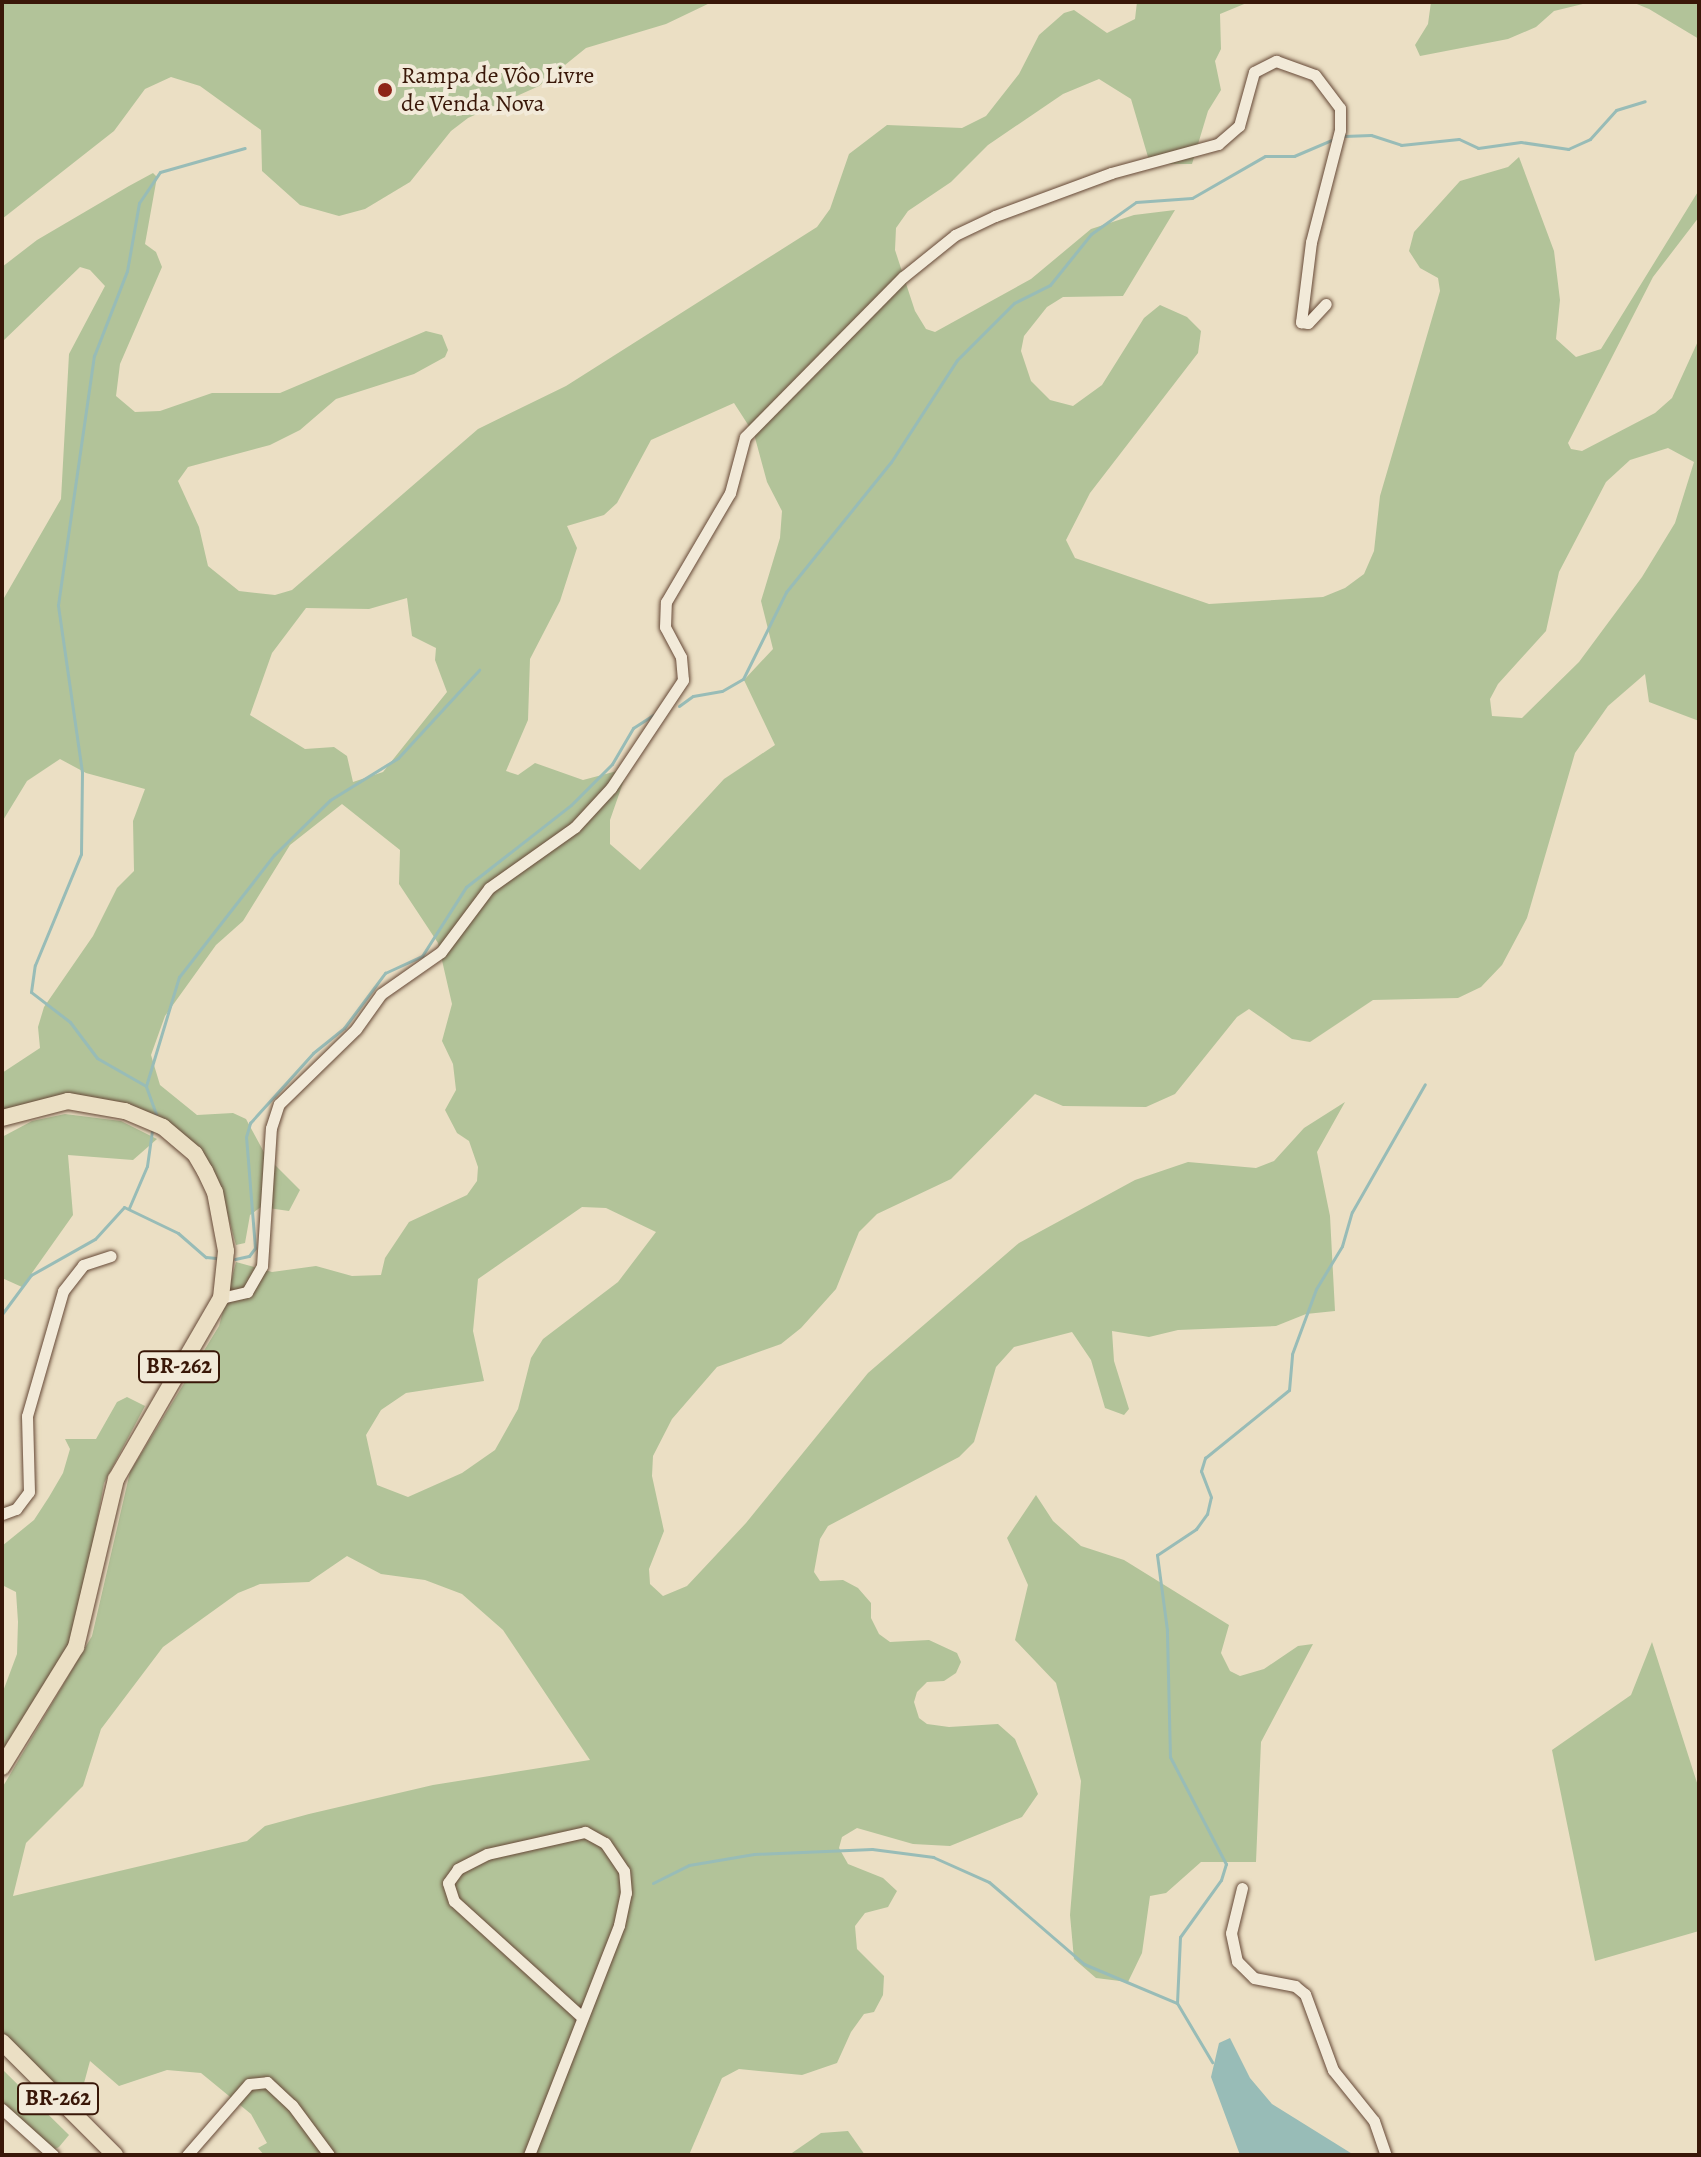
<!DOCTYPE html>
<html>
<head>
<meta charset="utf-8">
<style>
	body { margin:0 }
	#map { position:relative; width:1701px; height:2157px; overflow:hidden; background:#ebdfc4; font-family:Alegreya,serif }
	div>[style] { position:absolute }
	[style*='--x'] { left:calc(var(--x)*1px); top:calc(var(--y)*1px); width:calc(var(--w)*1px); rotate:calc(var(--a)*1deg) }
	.green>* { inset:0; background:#b2c399 }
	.water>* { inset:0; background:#98bcb7 }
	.stream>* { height:3px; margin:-1.5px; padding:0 1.5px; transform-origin:1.5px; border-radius:1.5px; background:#98bcb7 }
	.roads { filter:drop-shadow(0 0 2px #664937) drop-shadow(0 0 2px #664937) }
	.minor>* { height:11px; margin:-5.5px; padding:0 5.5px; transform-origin:5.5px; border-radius:5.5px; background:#f2ead9 }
	.highway>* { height:16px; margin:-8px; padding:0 8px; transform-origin:8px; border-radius:8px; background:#ebdfc4 }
	.dots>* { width:22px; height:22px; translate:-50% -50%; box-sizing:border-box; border:4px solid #f2ead9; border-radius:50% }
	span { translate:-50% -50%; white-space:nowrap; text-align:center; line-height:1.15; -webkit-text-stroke:8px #f2ead9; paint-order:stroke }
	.shield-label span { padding:2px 6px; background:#f2ead9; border:2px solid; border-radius:6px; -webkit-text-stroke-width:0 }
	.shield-label { font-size:22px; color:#391708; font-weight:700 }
	.poi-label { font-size:24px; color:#391708 }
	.left { translate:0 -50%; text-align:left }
	.frame { position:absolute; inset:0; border:4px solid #391708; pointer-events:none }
</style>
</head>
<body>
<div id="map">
	<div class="green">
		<div style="clip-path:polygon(2px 2px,712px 2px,666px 24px,586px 48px,539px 86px,468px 118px,451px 131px,410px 182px,365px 209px,339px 216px,300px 205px,262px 171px,261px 130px,200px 86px,171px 77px,145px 89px,114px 131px,2px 219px)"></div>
		<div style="clip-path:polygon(evenodd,1137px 2px,1249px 2px,1220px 14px,1221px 49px,1215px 61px,1221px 90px,1208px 111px,1192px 164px,1156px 164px,1148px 157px,1131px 99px,1099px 79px,1063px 94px,988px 145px,951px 182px,908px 211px,896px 228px,895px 250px,915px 311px,926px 329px,935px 332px,1031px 279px,1091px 229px,1134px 215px,1175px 210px,1123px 296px,1063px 297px,1047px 307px,1024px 336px,1021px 351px,1031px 381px,1050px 400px,1073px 406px,1102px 385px,1144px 318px,1160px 305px,1187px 317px,1201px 331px,1198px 353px,1090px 493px,1066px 540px,1075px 558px,1209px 604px,1323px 597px,1345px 588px,1364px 574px,1374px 551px,1380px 496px,1440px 291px,1438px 278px,1420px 268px,1409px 251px,1414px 232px,1460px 181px,1508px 167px,1519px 157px,1554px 251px,1560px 300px,1556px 339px,1576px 357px,1601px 349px,1699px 190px,1699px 217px,1653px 277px,1568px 443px,1571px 449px,1582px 451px,1655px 413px,1672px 398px,1699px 339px,1699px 721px,1649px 702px,1645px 674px,1608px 706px,1575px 753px,1527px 918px,1502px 965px,1481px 987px,1458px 998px,1373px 1000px,1310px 1042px,1292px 1039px,1249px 1009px,1237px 1017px,1175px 1094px,1146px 1107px,1063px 1106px,1035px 1094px,951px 1179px,877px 1214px,859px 1232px,836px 1289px,801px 1328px,781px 1344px,717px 1367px,672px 1419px,653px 1456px,652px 1476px,664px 1531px,649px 1569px,650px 1584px,663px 1596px,687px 1586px,746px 1523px,868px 1373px,1019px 1243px,1135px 1180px,1188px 1162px,1256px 1168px,1274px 1161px,1304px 1128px,1345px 1102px,1317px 1152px,1330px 1216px,1335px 1311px,1306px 1314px,1276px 1326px,1178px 1330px,1149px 1337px,1112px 1331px,1114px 1361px,1129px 1409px,1124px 1415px,1105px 1408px,1091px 1360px,1072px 1332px,1014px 1347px,996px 1367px,974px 1442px,959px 1457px,828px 1526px,820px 1539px,814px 1572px,820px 1581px,843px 1580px,858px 1588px,871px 1603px,871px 1618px,879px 1634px,890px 1642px,929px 1640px,957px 1653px,961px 1662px,956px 1673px,944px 1681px,927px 1682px,917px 1692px,914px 1702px,919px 1718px,927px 1724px,949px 1727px,998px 1724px,1015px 1739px,1038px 1794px,1022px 1817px,950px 1846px,913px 1844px,857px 1828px,842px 1837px,839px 1848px,848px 1864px,883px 1878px,897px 1891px,888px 1907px,865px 1913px,855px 1926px,857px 1949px,884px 1976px,883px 1995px,874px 2012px,864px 2014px,851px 2032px,837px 2063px,802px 2075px,739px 2069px,722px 2078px,689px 2155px,264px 2155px,258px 2148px,267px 2143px,251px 2114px,201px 2073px,167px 2070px,119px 2086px,90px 2061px,80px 2098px,68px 2104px,2px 2040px,2px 1788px,92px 1636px,130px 1472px,219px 1326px,236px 1262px,272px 1272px,316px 1266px,352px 1276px,381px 1275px,385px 1258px,409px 1222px,467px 1195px,477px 1181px,478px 1167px,469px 1141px,457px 1133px,445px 1110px,456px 1090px,453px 1064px,442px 1041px,452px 1004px,438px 943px,399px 884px,400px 850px,342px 804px,290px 845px,243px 921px,216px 945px,165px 1016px,151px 1055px,160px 1085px,197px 1115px,233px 1113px,246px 1119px,266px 1156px,300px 1190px,289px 1211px,261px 1207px,250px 1215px,245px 1243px,236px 1245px,218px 1180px,152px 1114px,126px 1103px,86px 1096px,2px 1116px,2px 1073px,40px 1048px,38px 1027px,44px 1007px,93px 936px,117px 888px,134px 871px,133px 821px,145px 789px,86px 773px,60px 759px,27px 781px,2px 822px,4px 598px,61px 499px,69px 354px,105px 286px,90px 270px,80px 267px,2px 342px,2px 267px,37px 240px,129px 186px,153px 173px,157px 177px,145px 244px,156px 252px,162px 267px,120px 364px,116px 396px,135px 412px,160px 411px,212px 393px,280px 393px,426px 331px,442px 335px,448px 350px,445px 357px,414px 374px,336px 399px,300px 430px,270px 445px,188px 467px,178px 481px,199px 527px,208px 566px,239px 591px,275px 595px,292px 590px,478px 429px,566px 386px,817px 227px,830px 209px,849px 154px,887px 125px,962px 128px,986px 116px,1019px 74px,1039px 35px,1064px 13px,1074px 10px,1107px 33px,1135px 19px,1137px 2px,734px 403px,754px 434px,767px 482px,782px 511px,780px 538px,761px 601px,773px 649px,744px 680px,775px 745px,724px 779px,640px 870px,610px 844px,610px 820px,624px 780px,617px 771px,583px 780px,535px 763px,518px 775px,506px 771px,528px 720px,530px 659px,560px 601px,577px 548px,567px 526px,604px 515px,617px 503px,651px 440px,734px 403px,1137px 2px,1668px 448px,1694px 462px,1675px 523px,1642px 577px,1579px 662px,1522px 718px,1492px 716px,1490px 699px,1498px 684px,1546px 631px,1559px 572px,1606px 482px,1630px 460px,1668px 448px,1137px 2px,407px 598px,412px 636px,436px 648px,435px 660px,447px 692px,383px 772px,353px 782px,347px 756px,334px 747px,305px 749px,250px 715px,272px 653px,306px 608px,369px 609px,407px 598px,1137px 2px,582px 1207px,606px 1208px,656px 1232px,618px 1282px,543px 1339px,531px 1358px,518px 1409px,495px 1450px,462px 1473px,408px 1497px,377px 1485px,366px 1435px,381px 1410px,406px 1393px,484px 1381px,473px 1331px,478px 1279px,582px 1207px,1137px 2px,347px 1556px,381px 1574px,425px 1580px,462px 1594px,503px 1630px,590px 1760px,433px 1785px,309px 1814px,265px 1826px,247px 1841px,13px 1896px,26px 1843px,83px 1786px,101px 1729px,163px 1647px,238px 1593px,260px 1584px,309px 1582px,347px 1556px)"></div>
		<div style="clip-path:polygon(1431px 2px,1591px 2px,1554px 11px,1536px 27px,1508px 39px,1420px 56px,1415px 45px,1428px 24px)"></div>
		<div style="clip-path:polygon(1632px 2px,1699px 2px,1699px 39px,1649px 9px)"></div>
		<div style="clip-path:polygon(65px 1114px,121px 1121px,157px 1139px,133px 1160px,68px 1155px,73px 1215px,22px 1287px,2px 1278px,2px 1137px,32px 1121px)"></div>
		<div style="clip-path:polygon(127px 1397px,145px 1406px,104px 1483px,81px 1609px,70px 1642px,2px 1751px,2px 1694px,17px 1654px,18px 1622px,16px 1592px,2px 1585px,2px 1546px,34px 1520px,49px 1497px,63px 1473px,70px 1449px,65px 1439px,96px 1439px,117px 1402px)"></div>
		<div style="clip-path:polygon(1036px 1495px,1053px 1521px,1081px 1546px,1124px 1560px,1229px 1625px,1221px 1653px,1230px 1671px,1240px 1676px,1264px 1669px,1298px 1646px,1313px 1644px,1261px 1742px,1256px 1862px,1201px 1862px,1166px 1893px,1150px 1896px,1142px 1953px,1128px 1982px,1096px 1978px,1074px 1959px,1070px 1915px,1081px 1781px,1056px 1683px,1015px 1640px,1028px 1585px,1007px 1538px)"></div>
		<div style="clip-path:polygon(1652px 1642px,1699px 1789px,1699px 1931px,1595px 1961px,1552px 1750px,1631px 1695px)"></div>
		<div style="clip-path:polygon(2px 2069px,69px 2135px,59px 2147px,53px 2150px,2px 2105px)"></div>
		<div style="clip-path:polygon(848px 2131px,865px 2155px,789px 2155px,821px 2133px)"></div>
	</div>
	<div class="water">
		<div style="clip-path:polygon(1230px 2038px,1250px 2078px,1272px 2104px,1354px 2155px,1240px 2155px,1211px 2077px,1219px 2043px)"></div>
	</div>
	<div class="stream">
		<div style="--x:1344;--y:136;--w:27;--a:-2"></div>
		<div style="--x:1371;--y:135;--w:32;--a:18"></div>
		<div style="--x:1401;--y:145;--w:58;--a:-5.9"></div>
		<div style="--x:1459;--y:139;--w:21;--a:25"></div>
		<div style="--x:1478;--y:148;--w:43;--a:-7.9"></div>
		<div style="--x:1521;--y:142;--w:48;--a:8.5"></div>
		<div style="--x:1568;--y:149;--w:24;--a:-24"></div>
		<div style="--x:1590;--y:139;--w:39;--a:-48"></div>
		<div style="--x:1616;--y:110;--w:30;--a:-17"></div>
		<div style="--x:679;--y:706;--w:17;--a:-36"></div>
		<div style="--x:693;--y:696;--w:29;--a:-10"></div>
		<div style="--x:722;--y:691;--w:24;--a:-30"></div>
		<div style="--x:743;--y:679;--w:97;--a:-63.7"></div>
		<div style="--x:786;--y:592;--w:167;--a:-51.1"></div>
		<div style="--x:891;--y:462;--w:121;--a:-57.1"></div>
		<div style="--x:957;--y:360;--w:81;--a:-45"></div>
		<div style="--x:1014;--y:303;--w:40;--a:-26.6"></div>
		<div style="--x:1050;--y:285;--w:65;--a:-51.2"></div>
		<div style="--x:1091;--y:234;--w:55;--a:-35.4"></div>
		<div style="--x:1136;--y:202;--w:56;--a:-4.1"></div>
		<div style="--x:1192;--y:198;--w:84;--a:-29.9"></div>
		<div style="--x:1265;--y:156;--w:29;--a:0"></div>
		<div style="--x:1294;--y:156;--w:43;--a:-23"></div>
		<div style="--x:1698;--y:933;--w:1;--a:0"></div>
		<div style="--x:146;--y:1086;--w:114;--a:-73.2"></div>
		<div style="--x:179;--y:977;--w:155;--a:-52.1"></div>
		<div style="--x:274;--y:855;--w:78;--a:-44.5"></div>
		<div style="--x:330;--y:800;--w:80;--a:-31.7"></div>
		<div style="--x:398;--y:758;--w:120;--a:-47.4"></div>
		<div style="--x:156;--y:1114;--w:30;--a:-110"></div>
		<div style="--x:146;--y:1086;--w:56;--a:-150.3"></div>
		<div style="--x:97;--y:1058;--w:45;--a:-126.9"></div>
		<div style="--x:70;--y:1022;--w:49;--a:-142.4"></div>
		<div style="--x:31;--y:992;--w:27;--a:-82"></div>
		<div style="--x:35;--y:965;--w:120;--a:-67.5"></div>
		<div style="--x:81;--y:854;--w:82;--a:-89.3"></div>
		<div style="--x:82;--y:772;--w:169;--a:-98.2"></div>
		<div style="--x:58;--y:605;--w:252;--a:-81.8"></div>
		<div style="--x:94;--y:356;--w:91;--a:-68.8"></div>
		<div style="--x:127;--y:271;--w:69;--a:-80"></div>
		<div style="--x:139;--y:203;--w:37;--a:-56"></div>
		<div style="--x:160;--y:172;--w:88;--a:-15.8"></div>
		<div style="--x:129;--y:1208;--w:46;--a:-66.8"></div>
		<div style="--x:147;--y:1166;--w:35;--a:-82"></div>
		<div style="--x:235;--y:1259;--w:14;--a:-12"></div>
		<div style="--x:249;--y:1256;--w:10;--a:-53"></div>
		<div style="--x:255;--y:1248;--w:111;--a:-94.6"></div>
		<div style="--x:246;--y:1137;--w:15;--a:-74"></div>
		<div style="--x:250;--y:1123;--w:94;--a:-48"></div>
		<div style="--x:313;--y:1053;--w:40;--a:-39"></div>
		<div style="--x:344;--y:1028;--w:69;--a:-53.3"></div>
		<div style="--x:385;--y:973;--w:41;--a:-24.7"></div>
		<div style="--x:422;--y:956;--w:82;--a:-57.5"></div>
		<div style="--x:466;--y:887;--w:133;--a:-38"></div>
		<div style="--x:571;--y:805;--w:58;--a:-45"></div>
		<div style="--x:612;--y:764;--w:42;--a:-59.7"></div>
		<div style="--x:633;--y:728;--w:24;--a:-33"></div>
		<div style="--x:2;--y:1314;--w:49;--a:-53.4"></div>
		<div style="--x:31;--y:1275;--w:73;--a:-29.4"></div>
		<div style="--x:95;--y:1239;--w:43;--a:-47.8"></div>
		<div style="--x:124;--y:1207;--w:60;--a:25.7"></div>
		<div style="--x:178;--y:1233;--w:37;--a:41"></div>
		<div style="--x:206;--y:1257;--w:10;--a:6"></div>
		<div style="--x:653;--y:1883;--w:40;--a:-26.6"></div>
		<div style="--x:689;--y:1865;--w:66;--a:-9.6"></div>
		<div style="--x:754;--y:1854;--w:118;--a:-2.4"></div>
		<div style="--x:872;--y:1849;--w:62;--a:7.5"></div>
		<div style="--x:933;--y:1857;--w:61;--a:24.1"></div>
		<div style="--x:989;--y:1882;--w:125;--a:40.8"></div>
		<div style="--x:1084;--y:1964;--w:101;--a:22.8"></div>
		<div style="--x:1177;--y:2003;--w:69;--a:59.3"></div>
		<div style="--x:1177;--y:2003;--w:66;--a:-87.4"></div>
		<div style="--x:1180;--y:1937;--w:70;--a:-54.3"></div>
		<div style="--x:1221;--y:1880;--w:17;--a:-73"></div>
		<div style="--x:1226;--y:1864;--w:121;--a:-117.6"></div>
		<div style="--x:1170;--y:1757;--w:127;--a:-91.4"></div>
		<div style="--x:1167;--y:1630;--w:76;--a:-97.6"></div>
		<div style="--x:1157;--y:1555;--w:47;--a:-33.7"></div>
		<div style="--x:1196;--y:1529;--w:19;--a:-54"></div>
		<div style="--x:1207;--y:1514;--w:17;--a:-77"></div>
		<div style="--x:1211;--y:1497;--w:28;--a:-111"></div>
		<div style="--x:1201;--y:1471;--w:14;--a:-73"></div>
		<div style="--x:1205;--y:1458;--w:108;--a:-39"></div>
		<div style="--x:1289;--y:1390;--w:36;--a:-85"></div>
		<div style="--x:1292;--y:1354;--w:69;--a:-69.7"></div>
		<div style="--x:1316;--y:1289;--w:50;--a:-58.8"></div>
		<div style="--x:1342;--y:1246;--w:35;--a:-74"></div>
		<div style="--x:1352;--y:1212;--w:147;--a:-60.3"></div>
	</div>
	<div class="roads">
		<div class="minor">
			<div style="--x:221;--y:1298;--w:27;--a:-13"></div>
			<div style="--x:247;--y:1292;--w:30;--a:-60"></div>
			<div style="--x:262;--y:1266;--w:138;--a:-86.3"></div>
			<div style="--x:271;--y:1128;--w:25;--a:-72"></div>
			<div style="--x:279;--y:1104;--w:107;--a:-44.2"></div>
			<div style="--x:356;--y:1029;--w:43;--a:-54.5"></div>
			<div style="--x:381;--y:994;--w:73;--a:-35"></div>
			<div style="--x:441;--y:952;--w:80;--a:-53.1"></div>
			<div style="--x:489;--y:888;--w:105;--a:-35.3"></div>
			<div style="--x:575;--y:827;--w:53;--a:-47.3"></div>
			<div style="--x:611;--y:788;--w:130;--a:-56.3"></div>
			<div style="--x:683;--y:680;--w:23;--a:-95"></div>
			<div style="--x:681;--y:657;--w:34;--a:-118"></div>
			<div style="--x:665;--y:627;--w:25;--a:-88"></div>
			<div style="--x:666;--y:602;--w:126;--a:-59.6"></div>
			<div style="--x:730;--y:493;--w:58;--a:-75"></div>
			<div style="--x:745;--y:437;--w:225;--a:-45.4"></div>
			<div style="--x:903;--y:277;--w:67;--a:-38.9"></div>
			<div style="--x:955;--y:235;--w:44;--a:-25.4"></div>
			<div style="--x:995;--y:216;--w:124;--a:-20.3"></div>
			<div style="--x:1111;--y:173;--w:111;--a:-15.2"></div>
			<div style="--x:1218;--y:144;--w:28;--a:-41"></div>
			<div style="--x:1239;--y:126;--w:56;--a:-74.5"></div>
			<div style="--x:1254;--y:72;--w:25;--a:-27"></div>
			<div style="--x:1276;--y:61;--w:41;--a:19.7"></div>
			<div style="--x:1315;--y:75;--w:41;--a:52.9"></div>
			<div style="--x:1340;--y:108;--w:22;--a:90"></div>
			<div style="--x:1340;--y:130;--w:116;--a:104.5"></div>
			<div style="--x:1311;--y:242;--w:81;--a:97.1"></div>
			<div style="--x:1301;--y:322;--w:7;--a:8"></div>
			<div style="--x:1308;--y:323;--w:26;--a:-47"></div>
			<div style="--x:2;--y:1514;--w:15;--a:-20"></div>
			<div style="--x:16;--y:1509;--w:21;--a:-53"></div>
			<div style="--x:29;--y:1492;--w:76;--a:-91.5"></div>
			<div style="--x:27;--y:1416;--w:130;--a:-73.9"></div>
			<div style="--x:63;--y:1291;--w:33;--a:-52"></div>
			<div style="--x:83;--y:1265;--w:29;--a:-18"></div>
			<div style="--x:1242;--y:1888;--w:46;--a:103.7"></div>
			<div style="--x:1231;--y:1933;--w:29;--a:78"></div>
			<div style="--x:1237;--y:1961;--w:24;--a:45"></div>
			<div style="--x:1254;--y:1978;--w:42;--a:11"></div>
			<div style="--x:1295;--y:1986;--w:13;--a:39"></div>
			<div style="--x:1305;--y:1994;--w:81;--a:69.8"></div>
			<div style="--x:1333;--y:2070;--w:65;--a:51.2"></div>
			<div style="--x:1374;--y:2121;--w:36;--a:71"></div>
			<div style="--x:2;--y:2109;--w:69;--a:42"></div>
			<div style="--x:187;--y:2155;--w:94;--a:-48.9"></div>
			<div style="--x:249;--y:2084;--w:18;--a:-6"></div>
			<div style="--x:267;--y:2082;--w:34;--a:43"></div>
			<div style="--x:292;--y:2105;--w:62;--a:53.5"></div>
			<div style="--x:529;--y:2155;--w:247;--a:-68.6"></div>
			<div style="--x:619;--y:1925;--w:33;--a:-78"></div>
			<div style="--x:626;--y:1893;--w:22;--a:-95"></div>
			<div style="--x:624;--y:1871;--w:34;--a:-124"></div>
			<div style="--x:605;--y:1843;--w:23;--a:-151"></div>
			<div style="--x:585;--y:1832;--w:100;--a:167.3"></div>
			<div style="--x:487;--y:1854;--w:33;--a:153"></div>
			<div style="--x:458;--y:1869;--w:17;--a:126"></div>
			<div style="--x:448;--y:1883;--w:19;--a:72"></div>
			<div style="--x:454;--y:1901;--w:171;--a:42.2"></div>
		</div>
		<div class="highway">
			<div style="--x:2;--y:1118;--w:68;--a:-14.4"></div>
			<div style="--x:68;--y:1101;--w:58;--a:10"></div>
			<div style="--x:125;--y:1111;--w:41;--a:22.8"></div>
			<div style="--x:163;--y:1127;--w:42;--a:40.2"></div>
			<div style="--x:195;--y:1154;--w:20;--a:60"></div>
			<div style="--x:205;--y:1171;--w:23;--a:65"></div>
			<div style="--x:215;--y:1192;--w:60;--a:79.4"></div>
			<div style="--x:226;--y:1251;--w:47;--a:96.1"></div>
			<div style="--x:221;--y:1298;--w:209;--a:120.1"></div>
			<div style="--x:116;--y:1479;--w:173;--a:103.4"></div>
			<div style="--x:76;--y:1647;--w:141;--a:121.7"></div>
			<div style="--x:2;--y:2042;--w:160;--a:45"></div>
		</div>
	</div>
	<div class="dots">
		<div style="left:385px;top:90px;background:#8f2418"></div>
	</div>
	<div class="shield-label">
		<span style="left:179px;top:1367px">BR-262</span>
		<span style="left:58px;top:2099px">BR-262</span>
	</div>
	<div class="poi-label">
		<span class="left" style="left:401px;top:90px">Rampa de Vôo Livre<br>de Venda Nova</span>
	</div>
	<div class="frame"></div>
</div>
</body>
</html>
